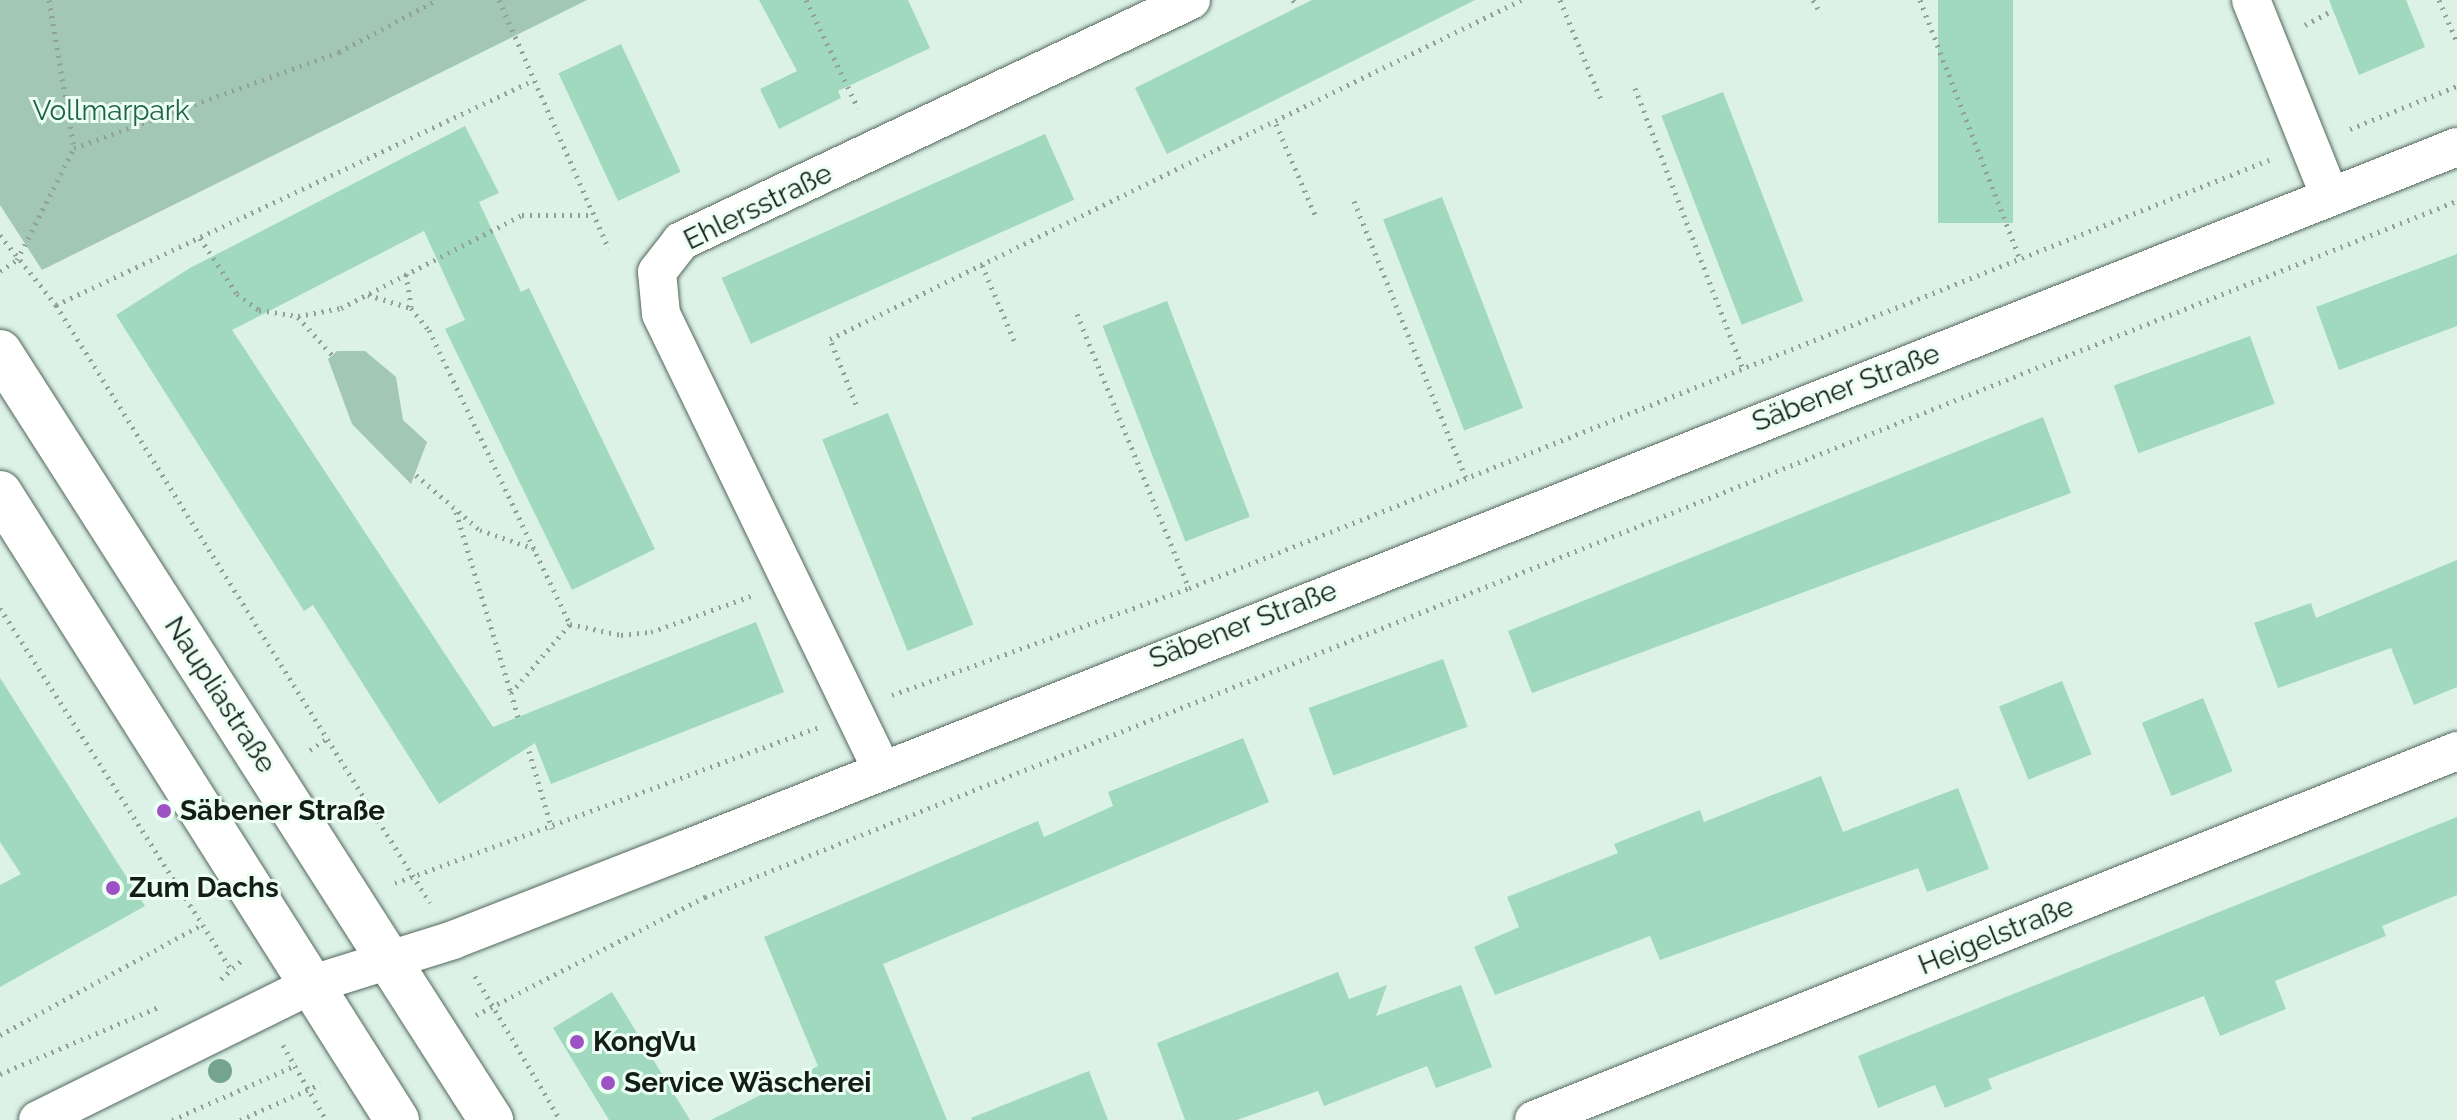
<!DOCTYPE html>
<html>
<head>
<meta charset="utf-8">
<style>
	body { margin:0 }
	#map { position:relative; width:2457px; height:1120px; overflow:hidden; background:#dcf2e7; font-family:Raleway,sans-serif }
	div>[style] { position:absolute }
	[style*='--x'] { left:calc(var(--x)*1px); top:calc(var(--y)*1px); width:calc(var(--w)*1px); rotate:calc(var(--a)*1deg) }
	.green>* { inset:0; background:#a2c7b4 }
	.building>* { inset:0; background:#a0d9bd; transform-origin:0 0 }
	.path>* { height:5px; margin-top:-2.5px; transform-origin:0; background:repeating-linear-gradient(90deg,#91a199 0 2px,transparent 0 8px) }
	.roads { filter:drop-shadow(0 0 2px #54675d) drop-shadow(0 0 2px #54675d) }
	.street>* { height:38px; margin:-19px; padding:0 19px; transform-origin:19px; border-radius:19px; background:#fff }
	.secondary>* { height:44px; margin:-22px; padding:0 22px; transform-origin:22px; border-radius:22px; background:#fff }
	.trees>* { width:24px; height:24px; margin:-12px; border-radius:50%; background:#74a38f }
	.dots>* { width:22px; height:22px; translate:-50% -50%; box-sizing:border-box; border:4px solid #edfff5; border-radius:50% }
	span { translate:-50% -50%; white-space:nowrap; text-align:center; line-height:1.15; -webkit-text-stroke:6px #edfff5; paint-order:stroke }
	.park-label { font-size:28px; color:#1f6247 }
	.street-label { font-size:28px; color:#151d19 }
	.poi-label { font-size:28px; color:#151d19; font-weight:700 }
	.left { translate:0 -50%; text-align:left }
</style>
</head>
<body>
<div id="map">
	<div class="green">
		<div style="clip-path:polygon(0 0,587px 0,42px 270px,0 205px)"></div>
		<div style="clip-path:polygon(337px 351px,365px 351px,396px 377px,403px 420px,427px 442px,411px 484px,352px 424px,328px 359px)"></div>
	</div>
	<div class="building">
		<div style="clip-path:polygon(759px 0,908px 0,930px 48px,838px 91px,841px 98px,779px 129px,760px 89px,797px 71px)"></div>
		<div style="clip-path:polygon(1312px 0,1475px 0,1167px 154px,1135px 88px)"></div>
		<div style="left:1938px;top:0;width:75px;height:223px"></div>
		<div style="clip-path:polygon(2329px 0,2406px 0,2425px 47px,2359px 75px)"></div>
		<div style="left:621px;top:44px;width:141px;height:69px;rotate:65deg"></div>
		<div style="left:1723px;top:92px;width:224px;height:66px;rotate:69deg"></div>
		<div style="clip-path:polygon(465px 126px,499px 193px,479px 202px,521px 292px,529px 288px,655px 549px,572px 590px,445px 329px,465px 320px,424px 231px,232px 330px,493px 727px,756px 622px,784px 692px,551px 784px,535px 743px,439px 804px,313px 605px,304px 611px,116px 315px,190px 268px)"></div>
		<div style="left:1045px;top:134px;width:72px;height:354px;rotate:66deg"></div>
		<div style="left:1442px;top:197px;width:226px;height:63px;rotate:69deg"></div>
		<div style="clip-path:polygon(2457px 254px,2457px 326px,2339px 370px,2316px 307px)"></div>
		<div style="left:1167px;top:301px;width:231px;height:69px;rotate:69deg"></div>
		<div style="left:2250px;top:336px;width:72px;height:145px;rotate:70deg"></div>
		<div style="left:888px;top:413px;width:228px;height:71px;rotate:68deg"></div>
		<div style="clip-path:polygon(2043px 417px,2071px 493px,1532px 693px,1508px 631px)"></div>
		<div style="clip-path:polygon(2457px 560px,2457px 687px,2414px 705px,2391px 648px,2278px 688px,2254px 623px,2311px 603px,2316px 618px)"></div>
		<div style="left:1443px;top:659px;width:72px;height:143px;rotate:70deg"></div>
		<div style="clip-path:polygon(0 678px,145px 906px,0 987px,0 885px,21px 874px,0 842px)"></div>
		<div style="left:2062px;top:681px;width:79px;height:68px;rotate:68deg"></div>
		<div style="left:2203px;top:698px;width:79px;height:66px;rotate:68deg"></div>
		<div style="clip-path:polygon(1243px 738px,1269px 802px,883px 964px,947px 1120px,711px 1120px,818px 1066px,764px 937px,1038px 821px,1044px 837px,1113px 806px,1108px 792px)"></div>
		<div style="clip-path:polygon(1821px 776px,1843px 832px,1958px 788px,1989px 869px,1927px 892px,1918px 868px,1660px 960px,1650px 936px,1495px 995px,1474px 947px,1519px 927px,1507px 897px,1618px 853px,1614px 844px,1700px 810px,1704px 822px)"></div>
		<div style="clip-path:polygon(2457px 817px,2457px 895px,2382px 926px,2386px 936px,2275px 981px,2286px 1009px,2220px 1036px,2204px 996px,1988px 1079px,1992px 1089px,1945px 1108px,1935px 1085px,1878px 1108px,1858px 1056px)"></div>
		<div style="clip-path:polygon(1338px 972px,1349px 999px,1387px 985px,1376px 1016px,1461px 985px,1492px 1067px,1436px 1088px,1427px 1066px,1324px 1106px,1318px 1091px,1237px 1120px,1185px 1120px,1157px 1043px)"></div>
		<div style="clip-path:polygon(612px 992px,690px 1120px,609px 1120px,553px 1028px)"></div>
		<div style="clip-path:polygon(1089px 1071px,1108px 1120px,972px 1120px,971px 1118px)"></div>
	</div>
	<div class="path">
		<div style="--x:49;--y:0;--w:150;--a:80.4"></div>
		<div style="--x:499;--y:0;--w:272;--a:66.2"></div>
		<div style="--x:806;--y:0;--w:120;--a:64.3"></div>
		<div style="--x:1293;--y:0;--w:8;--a:60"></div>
		<div style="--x:1560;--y:0;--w:110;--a:67.6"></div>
		<div style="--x:1813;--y:0;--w:16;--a:60"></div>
		<div style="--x:1920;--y:0;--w:278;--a:68.9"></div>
		<div style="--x:2439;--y:0;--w:46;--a:66.8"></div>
		<div style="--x:2305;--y:25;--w:32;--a:-28"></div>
		<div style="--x:1635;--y:88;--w:301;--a:69"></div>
		<div style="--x:1276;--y:124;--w:101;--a:66.7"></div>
		<div style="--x:2350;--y:129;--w:115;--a:-21.9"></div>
		<div style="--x:1354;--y:201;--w:299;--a:68"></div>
		<div style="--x:0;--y:235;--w:90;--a:51.3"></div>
		<div style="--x:56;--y:305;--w:705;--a:57.98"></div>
		<div style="--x:200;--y:238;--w:67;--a:56.5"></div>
		<div style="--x:237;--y:294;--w:27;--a:36"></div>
		<div style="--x:259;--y:310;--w:39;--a:9"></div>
		<div style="--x:298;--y:316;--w:44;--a:-10.5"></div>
		<div style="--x:341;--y:308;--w:203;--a:-27.2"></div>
		<div style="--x:522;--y:215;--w:72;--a:0"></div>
		<div style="--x:982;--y:265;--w:82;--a:66.9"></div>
		<div style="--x:0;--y:271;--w:20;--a:-33"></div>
		<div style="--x:17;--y:260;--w:126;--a:-63"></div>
		<div style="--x:74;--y:148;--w:282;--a:-19.9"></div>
		<div style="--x:339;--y:52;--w:111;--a:-28"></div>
		<div style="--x:406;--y:274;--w:33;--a:81"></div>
		<div style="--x:368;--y:295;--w:45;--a:16.8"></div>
		<div style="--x:411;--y:308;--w:28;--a:51"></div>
		<div style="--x:429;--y:330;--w:326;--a:64.4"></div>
		<div style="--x:570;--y:624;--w:52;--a:12.2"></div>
		<div style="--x:621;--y:635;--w:30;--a:-6"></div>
		<div style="--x:651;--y:632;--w:106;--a:-19.8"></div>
		<div style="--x:56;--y:305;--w:528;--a:-25.21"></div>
		<div style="--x:1077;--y:314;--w:296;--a:67.8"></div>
		<div style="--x:298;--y:317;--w:52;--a:48.1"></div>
		<div style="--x:856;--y:404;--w:70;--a:-111.8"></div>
		<div style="--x:830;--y:339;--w:770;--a:-26.13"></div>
		<div style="--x:416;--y:475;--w:84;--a:40.7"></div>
		<div style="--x:480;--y:530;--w:58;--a:19.1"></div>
		<div style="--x:456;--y:512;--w:189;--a:73.1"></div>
		<div style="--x:0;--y:608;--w:426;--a:57.4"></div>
		<div style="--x:892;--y:695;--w:316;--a:-19.8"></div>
		<div style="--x:1189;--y:588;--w:1162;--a:-21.62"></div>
		<div style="--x:518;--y:717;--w:25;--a:-106"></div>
		<div style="--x:511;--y:693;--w:91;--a:-49.5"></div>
		<div style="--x:310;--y:750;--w:22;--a:-34"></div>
		<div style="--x:529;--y:751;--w:81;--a:73.6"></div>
		<div style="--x:395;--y:883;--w:450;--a:-20.2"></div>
		<div style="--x:475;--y:976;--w:167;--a:59.4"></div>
		<div style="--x:221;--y:979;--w:30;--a:-42"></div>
		<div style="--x:476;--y:1015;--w:258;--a:-27.3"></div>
		<div style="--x:705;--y:897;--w:1885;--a:-21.67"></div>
		<div style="--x:0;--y:1035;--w:231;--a:-28.7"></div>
		<div style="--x:283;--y:1045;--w:86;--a:60.2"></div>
		<div style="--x:0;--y:1074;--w:175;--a:-22.9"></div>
		<div style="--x:172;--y:1120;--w:136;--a:-23.9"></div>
		<div style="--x:240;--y:1120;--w:88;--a:-24.2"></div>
	</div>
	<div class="roads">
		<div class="street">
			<div style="--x:2251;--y:0;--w:212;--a:68.1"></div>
			<div style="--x:881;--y:768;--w:504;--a:-115.85"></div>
			<div style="--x:661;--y:314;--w:42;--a:-95.4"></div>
			<div style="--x:657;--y:272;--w:39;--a:-52"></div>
			<div style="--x:681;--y:241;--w:564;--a:-25.29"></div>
			<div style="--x:38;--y:1120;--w:307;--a:-26.3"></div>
			<div style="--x:313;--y:984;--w:147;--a:-17.4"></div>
			<div style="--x:453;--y:940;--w:248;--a:-21.3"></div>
			<div style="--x:684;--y:850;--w:1907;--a:-21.63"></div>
			<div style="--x:1534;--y:1120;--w:994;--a:-21.79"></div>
		</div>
		<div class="secondary">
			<div style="--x:0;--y:352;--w:912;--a:57.41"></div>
			<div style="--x:0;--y:493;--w:742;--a:57.66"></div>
		</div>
	</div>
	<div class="trees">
		<div style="left:220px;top:1071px"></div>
	</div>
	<div class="dots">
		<div style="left:164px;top:811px;background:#9d51c4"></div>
		<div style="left:113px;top:888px;background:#9d51c4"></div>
		<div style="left:577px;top:1042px;background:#9d51c4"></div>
		<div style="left:608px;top:1083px;background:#9d51c4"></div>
	</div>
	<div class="park-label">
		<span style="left:111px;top:111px">Vollmarpark</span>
	</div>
	<div class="street-label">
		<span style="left:758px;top:207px;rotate:-26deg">Ehlersstraße</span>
		<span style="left:1846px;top:388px;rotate:-21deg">Säbener Straße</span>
		<span style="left:1243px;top:625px;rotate:-21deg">Säbener Straße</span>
		<span style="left:220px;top:695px;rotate:57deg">Naupliastraße</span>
		<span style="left:1996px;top:936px;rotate:-22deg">Heigelstraße</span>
	</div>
	<div class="poi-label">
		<span class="left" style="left:180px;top:811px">Säbener Straße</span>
		<span class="left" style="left:129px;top:888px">Zum Dachs</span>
		<span class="left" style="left:593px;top:1042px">KongVu</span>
		<span class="left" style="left:624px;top:1083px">Service Wäscherei</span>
	</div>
</div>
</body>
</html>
